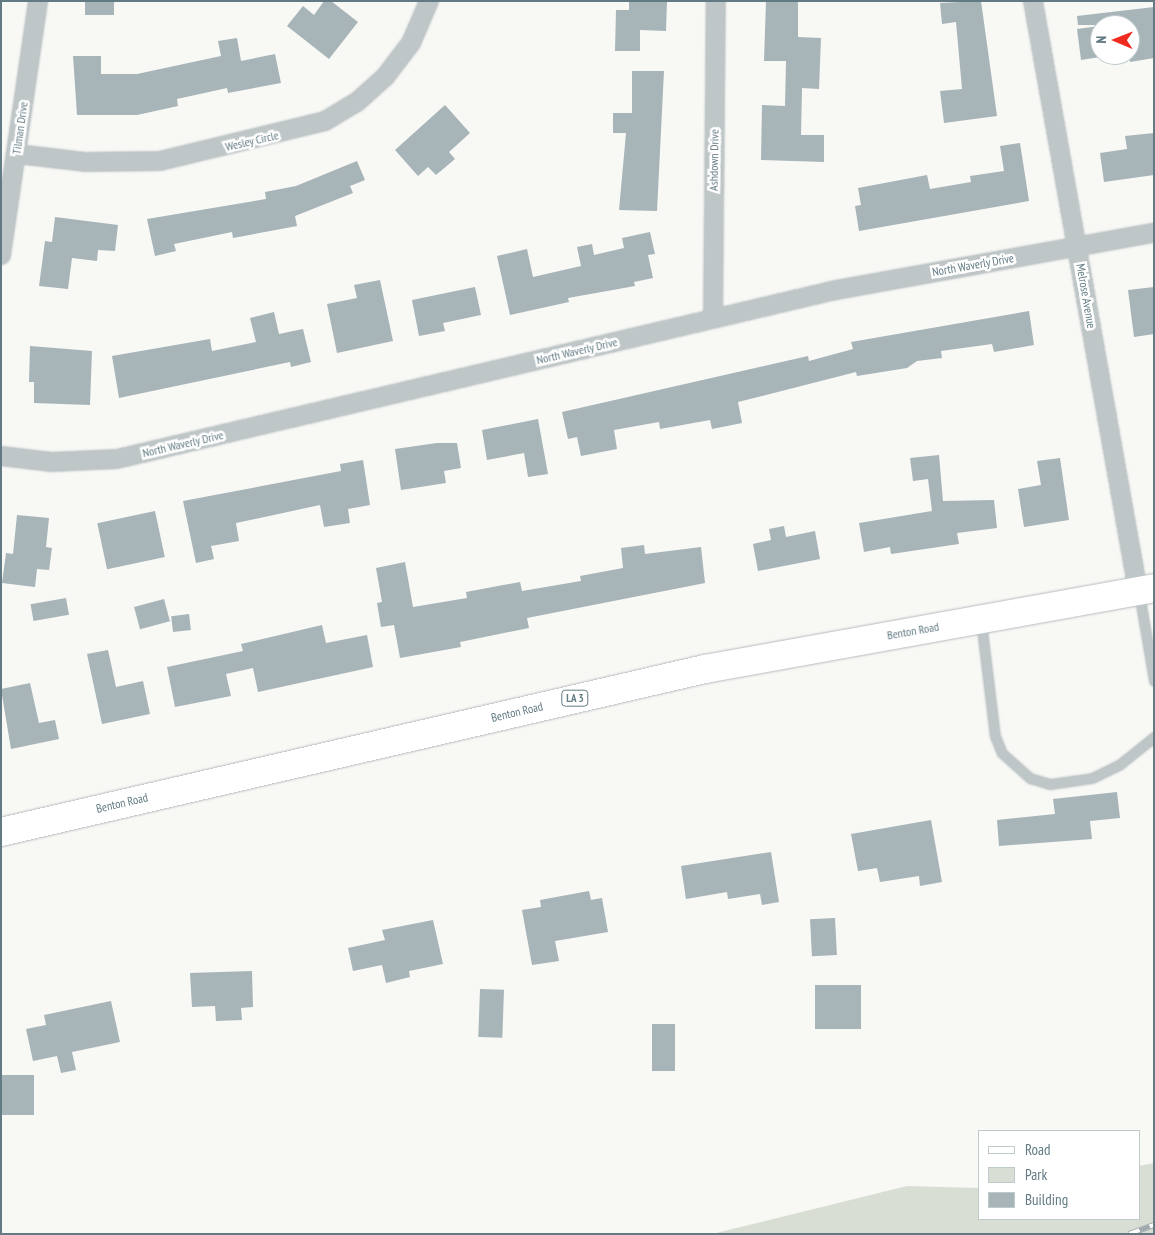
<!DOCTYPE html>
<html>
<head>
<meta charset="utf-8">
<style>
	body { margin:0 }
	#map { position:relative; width:1155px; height:1235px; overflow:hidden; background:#f8f8f5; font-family:"PT Sans Narrow",sans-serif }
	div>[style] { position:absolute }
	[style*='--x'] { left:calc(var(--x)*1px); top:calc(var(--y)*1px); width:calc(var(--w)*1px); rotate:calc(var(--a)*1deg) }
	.green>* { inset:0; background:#d9ded4 }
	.building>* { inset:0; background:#a7b4b8; transform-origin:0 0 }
	.roads { filter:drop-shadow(0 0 1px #b4bbbe) drop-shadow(0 0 1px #b4bbbe) }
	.lane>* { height:9px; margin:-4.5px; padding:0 4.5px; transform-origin:4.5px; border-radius:4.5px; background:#bec6c8 }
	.street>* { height:18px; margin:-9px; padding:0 9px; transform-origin:9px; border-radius:9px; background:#bec6c8 }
	.primary>* { height:28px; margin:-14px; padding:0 14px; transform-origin:14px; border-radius:14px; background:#fff }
	.rail>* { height:5.5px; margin-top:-2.75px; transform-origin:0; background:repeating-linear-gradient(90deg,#fff 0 11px,#a0aaaf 0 22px); box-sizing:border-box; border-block:1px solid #a0aaaf }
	span { translate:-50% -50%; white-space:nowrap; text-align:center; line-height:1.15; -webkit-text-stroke:5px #fff; paint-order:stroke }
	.shield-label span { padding:1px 4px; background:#fff; border:1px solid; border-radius:4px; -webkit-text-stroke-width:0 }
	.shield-label { font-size:11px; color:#617a83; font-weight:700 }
	.street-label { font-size:12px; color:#617a83 }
	.frame { position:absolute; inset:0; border:2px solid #617a83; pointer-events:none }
	.legend { position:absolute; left:978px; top:1130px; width:162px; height:90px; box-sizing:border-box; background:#fff; border:1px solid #c0cacd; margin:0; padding:6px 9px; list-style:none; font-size:15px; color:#617a83 }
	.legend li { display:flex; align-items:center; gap:10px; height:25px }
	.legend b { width:25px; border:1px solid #c0cacd }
	.north { position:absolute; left:1090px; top:15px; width:50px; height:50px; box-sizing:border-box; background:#fff; border:1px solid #c0cacd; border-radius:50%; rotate:271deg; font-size:14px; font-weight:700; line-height:20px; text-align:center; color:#617a83 }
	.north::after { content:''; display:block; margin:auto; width:18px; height:22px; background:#ef2a1f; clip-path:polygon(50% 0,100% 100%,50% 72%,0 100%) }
</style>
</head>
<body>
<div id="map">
	<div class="green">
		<div style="clip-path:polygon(1154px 1163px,1154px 1234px,712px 1234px,907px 1186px,979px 1188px,979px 1219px,1139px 1219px,1139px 1166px)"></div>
	</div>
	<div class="building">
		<div style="left:85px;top:1px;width:29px;height:14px"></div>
		<div style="clip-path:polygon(324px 1px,331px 1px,358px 22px,329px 59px,287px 26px,303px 6px,314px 15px)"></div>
		<div style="clip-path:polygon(629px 1px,667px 1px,666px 31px,640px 30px,640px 51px,615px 51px,616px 10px,629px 10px)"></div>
		<div style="clip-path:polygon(766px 1px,798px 1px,798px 37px,821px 38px,819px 89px,802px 88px,801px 135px,824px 135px,824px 162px,761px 160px,762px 105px,785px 106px,786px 61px,764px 61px)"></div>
		<div style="clip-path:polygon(981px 1px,997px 116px,944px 123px,940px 91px,962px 89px,956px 22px,942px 24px,940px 3px)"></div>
		<div style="clip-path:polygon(1154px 7px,1154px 58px,1130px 62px,1130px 25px,1078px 25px,1077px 16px)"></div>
		<div style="clip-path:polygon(1100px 26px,1100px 57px,1081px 60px,1077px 29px)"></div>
		<div style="clip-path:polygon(237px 38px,241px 61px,275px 54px,281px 83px,228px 93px,227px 88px,177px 99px,178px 106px,137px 115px,77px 115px,73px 56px,101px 56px,101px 74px,137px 74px,221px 56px,218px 41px)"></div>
		<div style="clip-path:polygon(632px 71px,664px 71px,657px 211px,619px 210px,626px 133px,613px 133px,613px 113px,632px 113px)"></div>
		<div style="clip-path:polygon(445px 105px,470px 133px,449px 152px,455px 159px,436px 175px,428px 167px,418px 176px,395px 150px)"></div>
		<div style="clip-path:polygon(1154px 133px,1154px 175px,1104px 182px,1100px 153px,1127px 149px,1125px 136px)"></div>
		<div style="clip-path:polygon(1020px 143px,1029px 201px,859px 231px,855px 206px,861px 205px,858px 188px,927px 175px,930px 189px,971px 182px,970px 176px,1004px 171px,1000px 146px)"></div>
		<div style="clip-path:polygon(357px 161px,365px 180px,350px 186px,353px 193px,295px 216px,297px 226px,233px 238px,232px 232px,174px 244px,176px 251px,155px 256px,147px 219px,266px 199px,265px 192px,296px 186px)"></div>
		<div style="clip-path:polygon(55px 217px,118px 225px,115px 251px,98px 250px,97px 261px,72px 258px,68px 289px,39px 286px,45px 241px,52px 242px)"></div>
		<div style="clip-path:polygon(650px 232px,655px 254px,648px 255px,653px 278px,634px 282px,635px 286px,568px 298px,569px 302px,510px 315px,497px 256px,527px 249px,533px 277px,581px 266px,577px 247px,592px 244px,594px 255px,624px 248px,622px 238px)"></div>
		<div style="clip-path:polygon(380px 280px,393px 341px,337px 353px,327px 304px,357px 298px,354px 285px)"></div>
		<div style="clip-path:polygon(475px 287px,481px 315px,443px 323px,445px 331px,419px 336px,412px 300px)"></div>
		<div style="clip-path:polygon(1154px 287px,1154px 334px,1134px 337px,1128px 290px)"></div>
		<div style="clip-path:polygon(1029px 311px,1034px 345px,994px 352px,992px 344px,941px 351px,942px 358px,917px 361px,907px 368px,857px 376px,856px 372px,738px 402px,742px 423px,712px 429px,710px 420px,660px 429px,659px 422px,614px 430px,617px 449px,581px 456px,577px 437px,568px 439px,562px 412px,808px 356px,809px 361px,853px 349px,851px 342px)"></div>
		<div style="clip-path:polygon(274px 312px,279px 334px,303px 329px,311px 362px,291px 367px,290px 362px,119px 398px,112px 356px,210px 339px,212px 351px,256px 342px,250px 318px)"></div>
		<div style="clip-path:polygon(30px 346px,92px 351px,90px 405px,34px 403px,34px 382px,29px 382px)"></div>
		<div style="clip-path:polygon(538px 419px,548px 474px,528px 477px,524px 453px,487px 460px,482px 430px)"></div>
		<div style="clip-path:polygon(437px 443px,457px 443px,461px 468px,444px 471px,446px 483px,401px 490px,395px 449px)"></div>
		<div style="clip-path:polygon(939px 455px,943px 501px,994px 500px,997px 528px,957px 533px,959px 544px,891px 554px,890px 547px,864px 552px,859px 523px,932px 511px,928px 479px,913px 481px,910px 458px)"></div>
		<div style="clip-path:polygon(1060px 458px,1069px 520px,1024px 527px,1018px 489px,1041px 485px,1037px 461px)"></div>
		<div style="clip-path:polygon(363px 460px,370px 505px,348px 509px,350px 523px,324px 527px,320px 505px,236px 523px,239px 541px,211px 546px,214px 559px,196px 563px,183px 501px,341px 471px,340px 464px)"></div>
		<div style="left:155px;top:511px;width:47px;height:59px;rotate:78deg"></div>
		<div style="clip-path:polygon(17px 515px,49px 518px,46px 547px,52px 548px,49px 570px,37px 569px,35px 587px,2px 583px,6px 553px,13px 554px)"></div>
		<div style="clip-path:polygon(784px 526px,786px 537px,815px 531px,820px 559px,758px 571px,753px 544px,771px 540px,769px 529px)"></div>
		<div style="clip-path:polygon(644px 545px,645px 554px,701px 547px,705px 583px,527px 618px,529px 628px,460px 642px,461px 647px,400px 658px,394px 625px,381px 627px,377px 603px,382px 602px,376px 568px,405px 562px,413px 607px,467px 598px,466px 592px,520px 582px,522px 591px,581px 581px,580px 576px,623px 568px,621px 548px)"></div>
		<div style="left:66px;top:598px;width:17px;height:36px;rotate:80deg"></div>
		<div style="left:164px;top:599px;width:23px;height:31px;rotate:75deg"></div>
		<div style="left:189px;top:614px;width:16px;height:18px;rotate:83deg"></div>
		<div style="clip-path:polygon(322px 625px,326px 643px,367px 635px,373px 667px,258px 692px,253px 668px,226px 674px,231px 696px,175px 707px,167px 667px,243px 651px,241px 644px)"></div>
		<div style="clip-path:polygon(108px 650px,116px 687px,143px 681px,150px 714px,102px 724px,87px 654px)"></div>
		<div style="clip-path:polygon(30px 683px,39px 723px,55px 720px,59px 739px,11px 749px,1px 689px)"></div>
		<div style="clip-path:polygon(1117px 792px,1120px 818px,1090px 821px,1092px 839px,999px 846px,997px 820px,1055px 814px,1053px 799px)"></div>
		<div style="clip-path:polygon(931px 820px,942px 882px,920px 886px,919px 876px,880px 882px,877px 868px,858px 871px,851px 834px)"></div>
		<div style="clip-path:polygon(771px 852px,779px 902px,762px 905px,760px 894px,728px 899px,727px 892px,686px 899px,681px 866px)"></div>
		<div style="clip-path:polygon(589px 891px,591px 900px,602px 898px,608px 932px,555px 941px,559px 961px,532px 965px,522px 910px,541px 907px,540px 900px)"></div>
		<div style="left:835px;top:918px;width:37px;height:25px;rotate:87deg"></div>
		<div style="clip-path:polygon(433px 920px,443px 964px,409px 971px,410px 977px,386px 983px,382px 965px,353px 971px,348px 948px,385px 940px,382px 930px)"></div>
		<div style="clip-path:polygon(252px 971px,253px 1007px,241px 1008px,242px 1020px,216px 1021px,215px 1006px,192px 1007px,190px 973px)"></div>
		<div style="left:815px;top:985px;width:46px;height:44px"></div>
		<div style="left:480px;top:989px;width:24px;height:48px;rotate:2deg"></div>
		<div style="clip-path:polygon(111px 1001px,120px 1042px,72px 1052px,76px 1070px,61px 1073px,57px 1056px,33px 1061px,26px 1029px,46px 1025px,44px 1015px)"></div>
		<div style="left:652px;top:1024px;width:23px;height:47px"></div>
		<div style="left:34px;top:1075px;width:40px;height:33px;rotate:90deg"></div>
	</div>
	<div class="roads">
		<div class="lane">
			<div style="--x:1139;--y:593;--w:89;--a:80.3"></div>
			<div style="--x:981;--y:621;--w:116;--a:83.1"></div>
			<div style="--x:995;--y:736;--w:18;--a:68"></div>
			<div style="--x:1002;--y:753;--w:38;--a:42"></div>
			<div style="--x:1030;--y:778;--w:21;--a:17"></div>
			<div style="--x:1050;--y:784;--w:42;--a:-8.1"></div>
			<div style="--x:1092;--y:778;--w:30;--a:-26"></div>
			<div style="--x:1119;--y:765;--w:45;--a:-38.7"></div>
		</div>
		<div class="street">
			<div style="--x:1033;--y:1;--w:599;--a:79.91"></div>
			<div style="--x:17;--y:154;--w:68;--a:6.7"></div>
			<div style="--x:85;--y:162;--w:75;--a:-0.8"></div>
			<div style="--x:160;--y:161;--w:170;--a:-13.6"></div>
			<div style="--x:325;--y:121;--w:37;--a:-31"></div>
			<div style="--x:357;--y:102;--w:38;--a:-42"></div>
			<div style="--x:385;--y:77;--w:43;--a:-52.6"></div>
			<div style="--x:411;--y:43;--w:46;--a:-66.8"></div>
			<div style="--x:1;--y:255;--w:257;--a:-81.7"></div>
			<div style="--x:713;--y:319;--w:318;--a:-89.5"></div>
			<div style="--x:1;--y:456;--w:51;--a:6.7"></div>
			<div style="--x:52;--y:462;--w:65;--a:-2.6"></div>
			<div style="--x:117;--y:459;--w:739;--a:-13.23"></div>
			<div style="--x:836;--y:290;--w:323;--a:-10.2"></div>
		</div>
		<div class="primary">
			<div style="--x:1;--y:832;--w:723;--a:-13.04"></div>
			<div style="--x:705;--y:669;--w:456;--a:-10.2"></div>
		</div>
	</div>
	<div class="rail">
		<div style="--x:1129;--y:1234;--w:27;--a:-20"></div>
	</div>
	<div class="shield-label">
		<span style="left:575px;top:698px">LA 3</span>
	</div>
	<div class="street-label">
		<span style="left:20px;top:128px;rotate:-82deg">Tilman Drive</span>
		<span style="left:252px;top:141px;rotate:-13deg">Wesley Circle</span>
		<span style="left:714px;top:160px;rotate:-89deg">Ashdown Drive</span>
		<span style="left:973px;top:265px;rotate:-10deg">North Waverly Drive</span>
		<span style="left:1086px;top:296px;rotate:80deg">Melrose Avenue</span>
		<span style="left:577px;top:351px;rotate:-13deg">North Waverly Drive</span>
		<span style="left:183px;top:444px;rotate:-13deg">North Waverly Drive</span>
		<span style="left:913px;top:631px;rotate:-10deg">Benton Road</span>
		<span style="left:517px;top:712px;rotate:-13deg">Benton Road</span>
		<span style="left:122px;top:803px;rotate:-13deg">Benton Road</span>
	</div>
	<div class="frame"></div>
	<ul class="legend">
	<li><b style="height:6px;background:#fff"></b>Road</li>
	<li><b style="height:14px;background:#d9ded4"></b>Park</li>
	<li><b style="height:14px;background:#a7b4b8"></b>Building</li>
	</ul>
	<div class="north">N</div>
</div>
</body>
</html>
